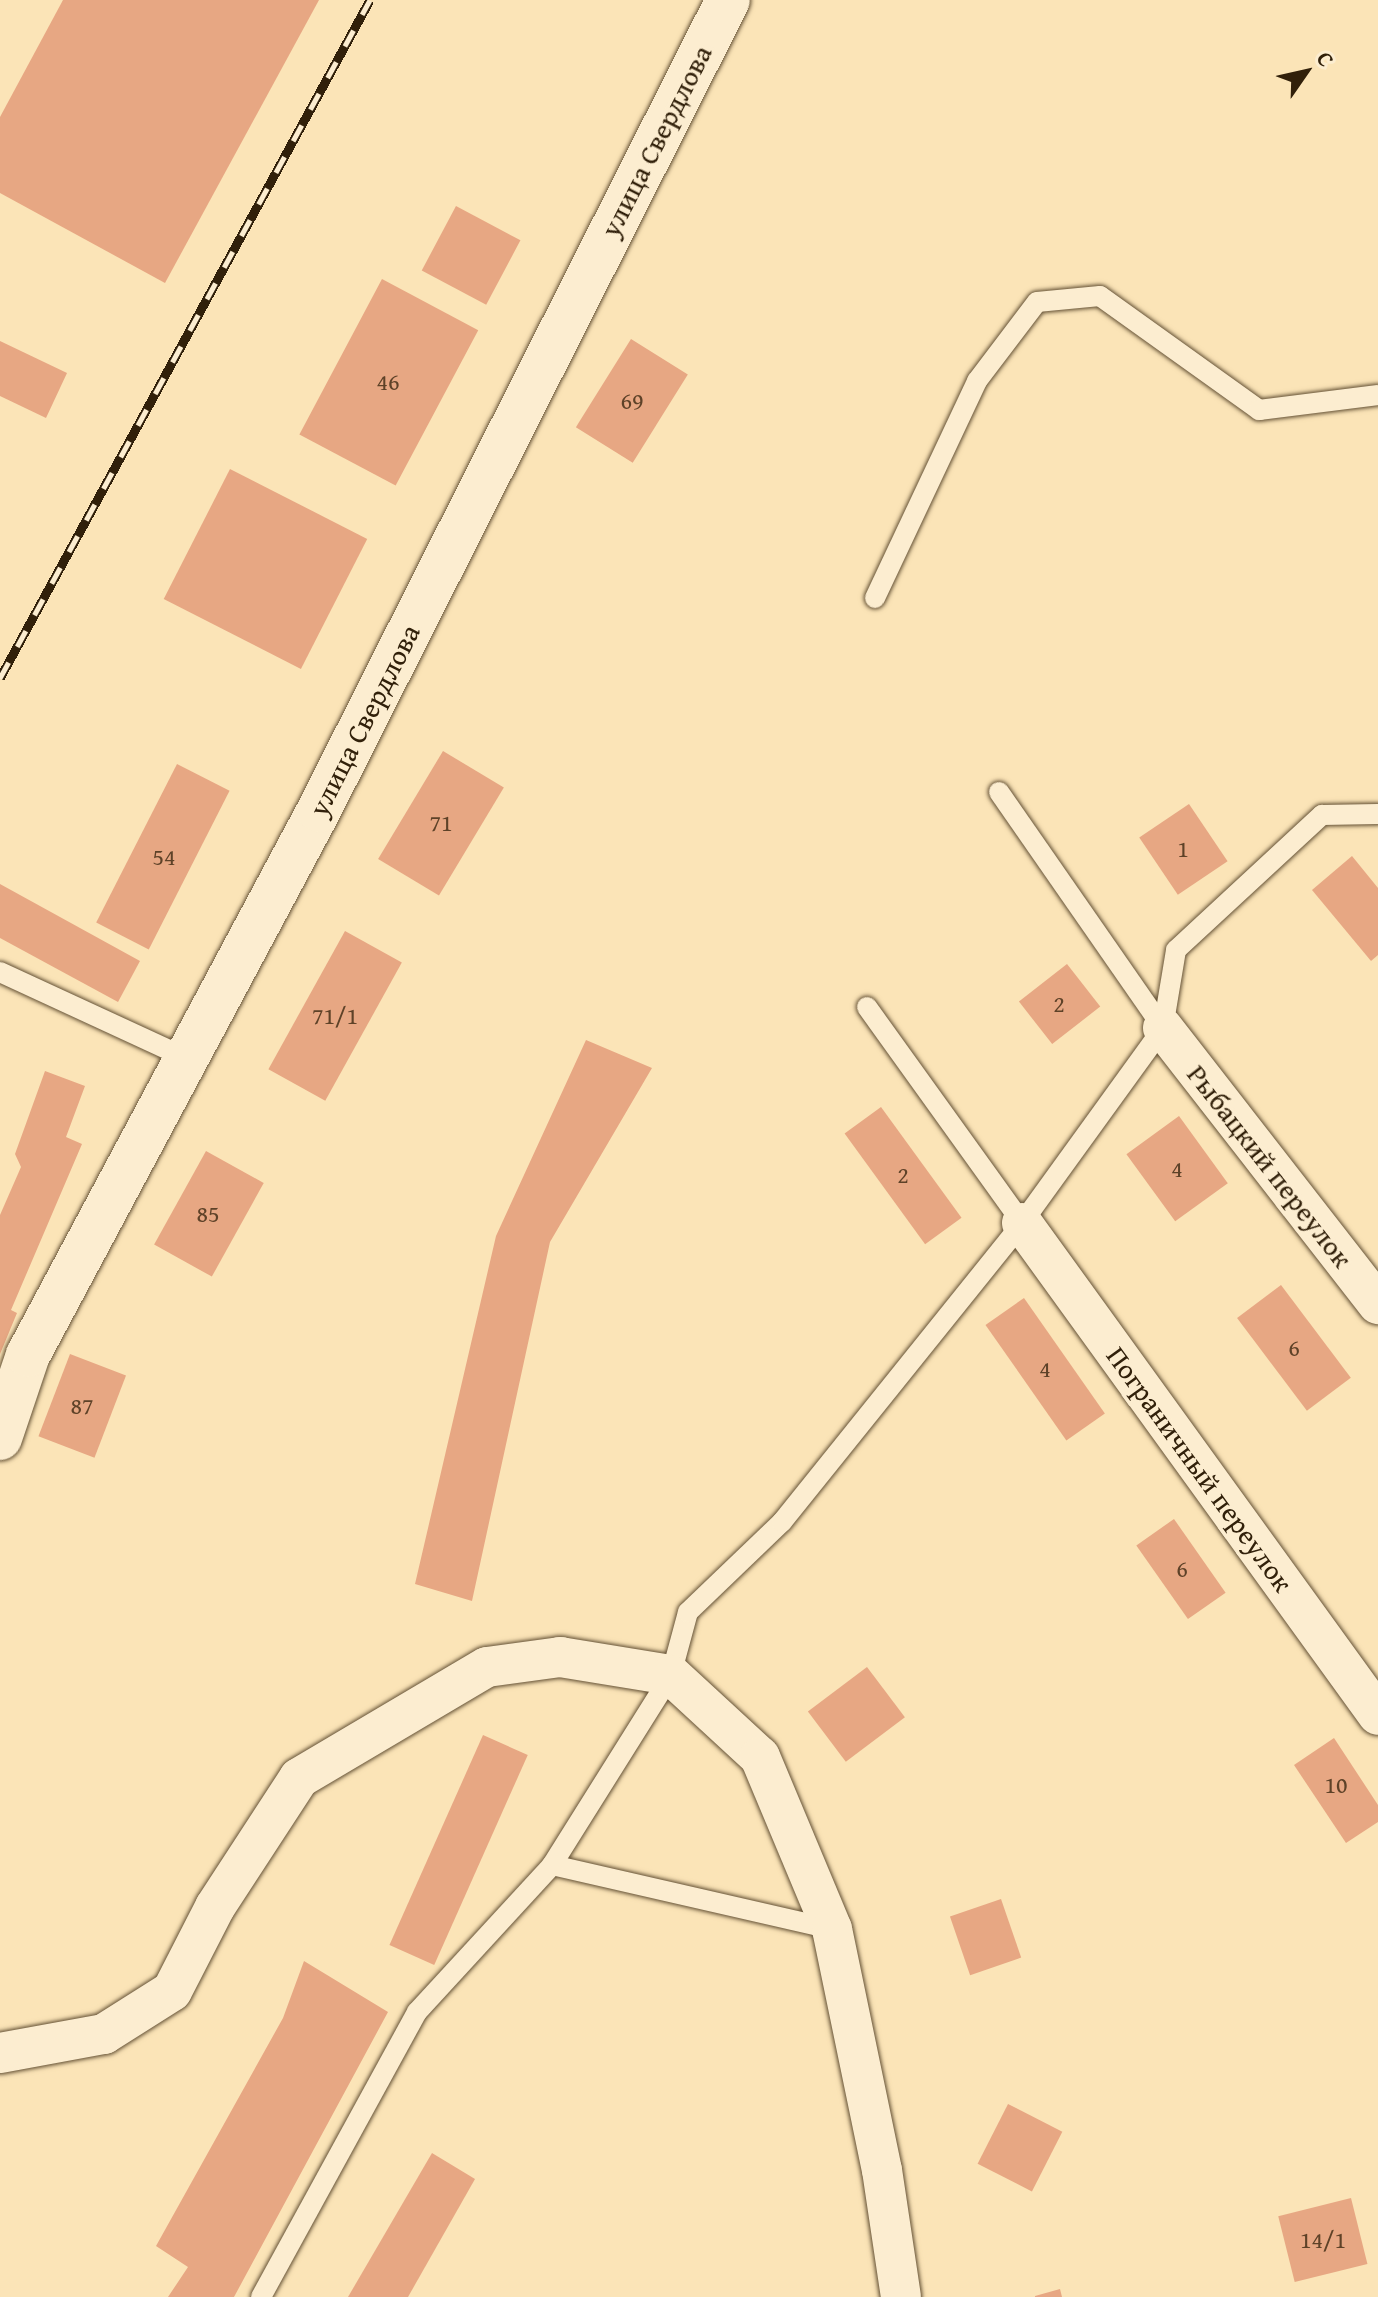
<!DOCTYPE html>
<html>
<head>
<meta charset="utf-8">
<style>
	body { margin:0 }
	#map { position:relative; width:1378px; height:2297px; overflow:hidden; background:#fbe4b7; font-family:"Gentium Book Plus",serif }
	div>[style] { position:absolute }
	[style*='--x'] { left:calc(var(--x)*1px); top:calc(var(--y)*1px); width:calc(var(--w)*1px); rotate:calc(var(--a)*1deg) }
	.building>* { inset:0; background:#e7a783; transform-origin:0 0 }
	.roads { filter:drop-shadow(0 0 2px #645135) drop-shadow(0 0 2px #645135) }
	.lane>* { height:20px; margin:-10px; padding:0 10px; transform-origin:10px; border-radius:10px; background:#fcedd0 }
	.street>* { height:40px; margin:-20px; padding:0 20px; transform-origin:20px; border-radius:20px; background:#fcedd0 }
	.secondary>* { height:44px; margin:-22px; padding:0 22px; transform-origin:22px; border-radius:22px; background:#fcedd0 }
	.rail>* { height:9px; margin-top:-4.5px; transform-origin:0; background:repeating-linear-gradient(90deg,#fcedd0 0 18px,#31200a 0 36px); box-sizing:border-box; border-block:2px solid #31200a }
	span { translate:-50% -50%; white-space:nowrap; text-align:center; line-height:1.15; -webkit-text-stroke:7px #fcedd0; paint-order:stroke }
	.number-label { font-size:24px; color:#5e4228 }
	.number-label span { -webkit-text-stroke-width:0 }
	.street-label { font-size:28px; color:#31200a }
	.north { position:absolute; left:1266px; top:32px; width:80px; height:80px; -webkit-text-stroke:6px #fcedd0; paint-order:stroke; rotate:56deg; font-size:22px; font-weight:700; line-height:32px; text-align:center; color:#31200a }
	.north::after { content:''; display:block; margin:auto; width:28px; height:36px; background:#31200a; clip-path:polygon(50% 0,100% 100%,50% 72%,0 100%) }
</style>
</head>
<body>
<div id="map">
	<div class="building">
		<div style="clip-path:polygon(63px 0,319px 0,165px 283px,0 193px,0 117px)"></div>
		<div style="left:456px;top:206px;width:73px;height:73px;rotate:28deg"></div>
		<div style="left:382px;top:279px;width:109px;height:176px;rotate:28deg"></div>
		<div style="left:631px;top:339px;width:67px;height:104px;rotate:32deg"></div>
		<div style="clip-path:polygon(0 341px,67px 373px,46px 418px,0 396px)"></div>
		<div style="left:230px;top:469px;width:154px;height:146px;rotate:27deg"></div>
		<div style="left:443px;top:751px;width:71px;height:126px;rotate:31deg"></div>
		<div style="left:177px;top:764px;width:59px;height:178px;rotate:27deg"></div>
		<div style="left:1189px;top:804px;width:69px;height:60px;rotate:56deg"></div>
		<div style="clip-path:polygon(1352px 856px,1378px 888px,1378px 955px,1371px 961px,1312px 890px)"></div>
		<div style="clip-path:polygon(0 884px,140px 961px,118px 1002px,0 938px)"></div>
		<div style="left:345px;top:931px;width:65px;height:158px;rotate:29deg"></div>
		<div style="left:1067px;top:964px;width:54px;height:61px;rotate:52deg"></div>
		<div style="clip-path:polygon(586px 1040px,652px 1068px,550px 1242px,472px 1601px,415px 1584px,496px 1236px)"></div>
		<div style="clip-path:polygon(45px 1071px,85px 1086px,66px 1137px,82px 1144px,11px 1310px,17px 1313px,0 1354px,0 1215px,21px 1167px,15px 1154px)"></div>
		<div style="left:881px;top:1107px;width:137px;height:45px;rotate:54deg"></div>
		<div style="left:1179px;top:1116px;width:83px;height:65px;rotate:54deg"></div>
		<div style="left:206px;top:1151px;width:66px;height:107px;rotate:29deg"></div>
		<div style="left:1281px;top:1285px;width:116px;height:55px;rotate:53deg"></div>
		<div style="left:1024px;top:1298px;width:141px;height:47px;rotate:55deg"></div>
		<div style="left:70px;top:1354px;width:60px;height:88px;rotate:21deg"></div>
		<div style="left:1174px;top:1519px;width:90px;height:46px;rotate:55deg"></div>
		<div style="left:867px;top:1667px;width:63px;height:74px;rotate:53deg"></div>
		<div style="left:483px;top:1735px;width:49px;height:230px;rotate:24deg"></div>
		<div style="clip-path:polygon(1334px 1738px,1378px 1805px,1378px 1822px,1346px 1843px,1294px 1765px)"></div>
		<div style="left:1001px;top:1899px;width:62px;height:54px;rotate:71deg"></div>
		<div style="clip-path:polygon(304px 1961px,388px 2012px,234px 2297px,168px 2297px,188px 2267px,156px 2246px,283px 2018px)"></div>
		<div style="left:1008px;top:2104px;width:61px;height:67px;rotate:27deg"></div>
		<div style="clip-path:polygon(432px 2153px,475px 2179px,408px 2297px,348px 2297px)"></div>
		<div style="left:1351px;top:2198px;width:68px;height:75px;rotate:76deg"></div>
		<div style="clip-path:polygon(1060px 2289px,1062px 2297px,1035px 2297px,1035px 2296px)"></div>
	</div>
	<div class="roads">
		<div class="lane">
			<div style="--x:875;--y:598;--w:240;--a:-64.8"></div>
			<div style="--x:977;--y:381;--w:99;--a:-52.8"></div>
			<div style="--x:1037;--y:302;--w:63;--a:-5.4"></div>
			<div style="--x:1100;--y:296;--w:196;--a:35.6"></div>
			<div style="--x:1259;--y:410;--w:120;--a:-7.2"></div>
			<div style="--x:999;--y:792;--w:287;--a:55.2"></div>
			<div style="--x:0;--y:972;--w:205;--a:24.8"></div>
			<div style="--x:867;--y:1007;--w:266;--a:54.3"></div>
			<div style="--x:552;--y:1865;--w:287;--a:12.9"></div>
			<div style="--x:261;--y:2297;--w:325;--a:-61.3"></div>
			<div style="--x:417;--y:2012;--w:200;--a:-47.4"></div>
			<div style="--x:552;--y:1865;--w:224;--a:-57.9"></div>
			<div style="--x:671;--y:1675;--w:65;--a:-74.9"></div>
			<div style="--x:688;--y:1612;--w:130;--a:-43.8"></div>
			<div style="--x:782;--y:1522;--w:383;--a:-51.2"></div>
			<div style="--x:1022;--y:1223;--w:241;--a:-54.1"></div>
			<div style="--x:1163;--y:1028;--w:79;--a:-80.5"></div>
			<div style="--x:1176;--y:950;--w:199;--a:-42.8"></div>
			<div style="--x:1322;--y:815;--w:56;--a:-1"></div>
		</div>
		<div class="street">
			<div style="--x:1163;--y:1028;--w:350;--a:52.1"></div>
			<div style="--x:1022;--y:1223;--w:607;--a:54.11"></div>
			<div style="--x:0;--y:2053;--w:106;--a:-10.4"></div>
			<div style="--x:104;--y:2034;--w:80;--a:-32.3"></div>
			<div style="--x:172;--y:1991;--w:94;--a:-62.9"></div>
			<div style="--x:215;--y:1907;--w:154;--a:-56.9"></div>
			<div style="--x:299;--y:1778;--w:218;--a:-30.6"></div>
			<div style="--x:487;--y:1667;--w:74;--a:-7.8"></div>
			<div style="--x:560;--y:1657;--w:112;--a:9.2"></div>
			<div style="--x:671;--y:1675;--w:121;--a:42.7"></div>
			<div style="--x:760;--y:1757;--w:186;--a:67.3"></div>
			<div style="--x:832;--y:1929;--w:246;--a:78.3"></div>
			<div style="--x:882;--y:2170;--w:128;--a:81.5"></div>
		</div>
		<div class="secondary">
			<div style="--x:0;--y:1438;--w:88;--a:-71.4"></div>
			<div style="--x:28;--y:1355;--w:618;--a:-61.9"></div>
			<div style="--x:319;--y:810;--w:907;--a:-63.21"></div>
		</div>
	</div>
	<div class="rail">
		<div style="--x:0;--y:678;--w:772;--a:-61.38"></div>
	</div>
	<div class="number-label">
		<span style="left:388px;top:382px">46</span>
		<span style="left:632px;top:401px">69</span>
		<span style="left:441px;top:823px">71</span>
		<span style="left:1183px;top:849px">1</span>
		<span style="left:164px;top:857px">54</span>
		<span style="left:1059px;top:1004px">2</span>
		<span style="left:335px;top:1016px">71/1</span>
		<span style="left:1177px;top:1169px">4</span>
		<span style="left:903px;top:1175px">2</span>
		<span style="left:208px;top:1214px">85</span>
		<span style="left:1294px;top:1348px">6</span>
		<span style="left:1045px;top:1369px">4</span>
		<span style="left:82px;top:1406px">87</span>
		<span style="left:1182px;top:1569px">6</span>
		<span style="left:1336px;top:1785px">10</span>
		<span style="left:1323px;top:2240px">14/1</span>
	</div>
	<div class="street-label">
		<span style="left:656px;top:141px;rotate:-63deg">улица Свердлова</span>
		<span style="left:364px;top:720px;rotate:-63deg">улица Свердлова</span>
		<span style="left:1270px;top:1166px;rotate:52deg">Рыбацкий переулок</span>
		<span style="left:1200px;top:1469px;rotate:54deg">Пограничный переулок</span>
	</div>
	<div class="north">С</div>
</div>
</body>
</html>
